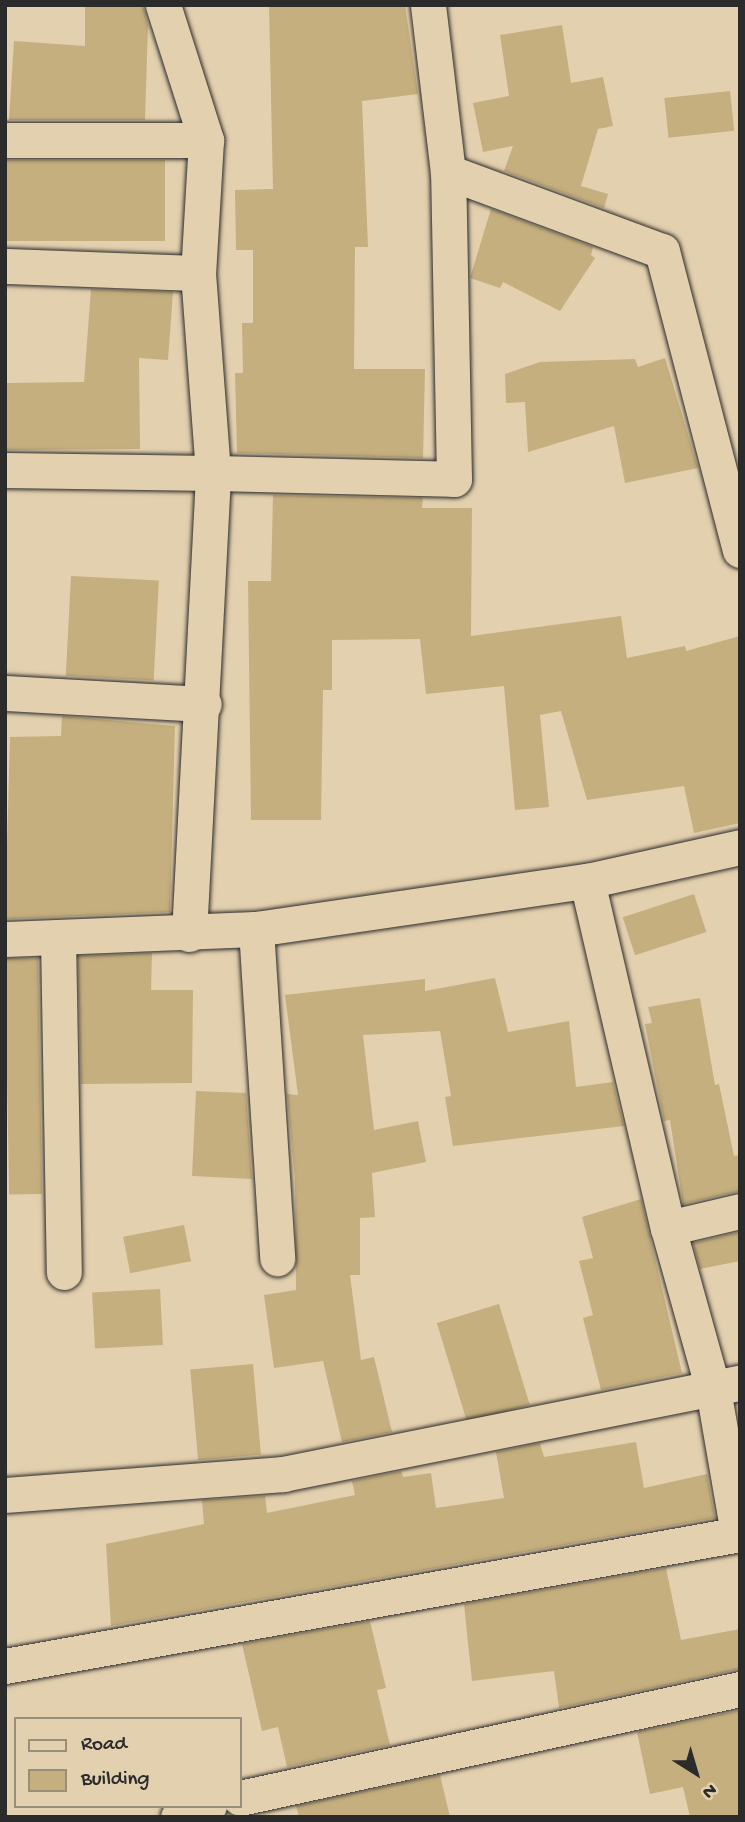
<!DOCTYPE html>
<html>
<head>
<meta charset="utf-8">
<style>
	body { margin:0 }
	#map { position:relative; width:745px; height:1822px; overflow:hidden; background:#e3d0ae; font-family:"Gochi Hand",sans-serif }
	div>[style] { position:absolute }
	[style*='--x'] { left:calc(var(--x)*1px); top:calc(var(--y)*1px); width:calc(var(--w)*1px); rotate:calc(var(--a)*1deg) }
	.building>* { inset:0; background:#c6af7e; transform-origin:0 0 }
	.roads { filter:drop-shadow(0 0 2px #2b2b2b) drop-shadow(0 0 2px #2b2b2b) }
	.street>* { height:35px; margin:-17.5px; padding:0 17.5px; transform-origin:17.5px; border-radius:17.5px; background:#e3d0ae }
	span { translate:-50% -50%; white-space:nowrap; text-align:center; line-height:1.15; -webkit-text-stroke:5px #e3d0ae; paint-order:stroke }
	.frame { position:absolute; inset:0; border:7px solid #2b2b2b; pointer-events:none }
	.legend { position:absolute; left:14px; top:1717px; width:228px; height:91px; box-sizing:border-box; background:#e3d0ae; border:2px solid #998e7a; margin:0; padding:9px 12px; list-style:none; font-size:21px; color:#2b2b2b }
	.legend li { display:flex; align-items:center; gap:14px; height:35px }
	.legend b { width:35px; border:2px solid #998e7a }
	.north { position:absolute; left:661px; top:1738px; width:70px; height:70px; -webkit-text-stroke:5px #e3d0ae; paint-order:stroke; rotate:143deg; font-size:19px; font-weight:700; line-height:28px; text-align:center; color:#2b2b2b }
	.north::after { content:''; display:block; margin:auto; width:24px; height:32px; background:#2b2b2b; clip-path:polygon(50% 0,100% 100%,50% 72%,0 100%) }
</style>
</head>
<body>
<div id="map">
	<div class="building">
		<div style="clip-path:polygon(85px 5px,143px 5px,148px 25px,145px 120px,9px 120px,14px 41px,85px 46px)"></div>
		<div style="clip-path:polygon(269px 5px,405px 5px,418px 94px,362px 101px,368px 247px,355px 247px,354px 369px,425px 369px,423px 458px,237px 453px,235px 373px,243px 373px,242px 323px,253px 323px,253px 250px,236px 250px,235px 190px,273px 189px)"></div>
		<div style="clip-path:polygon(562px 25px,571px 83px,603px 77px,613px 126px,598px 129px,581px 186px,608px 194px,604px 208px,504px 171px,513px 146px,483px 152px,473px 103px,509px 96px,500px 35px)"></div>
		<div style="left:730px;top:91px;width:40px;height:66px;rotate:84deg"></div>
		<div style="left:6px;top:160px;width:159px;height:81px"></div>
		<div style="clip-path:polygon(491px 209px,593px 247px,591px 255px,595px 258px,560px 311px,503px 282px,500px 288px,470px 278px)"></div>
		<div style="clip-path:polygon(91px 289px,173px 292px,168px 360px,139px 358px,140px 449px,5px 450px,5px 383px,84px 382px)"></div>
		<div style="clip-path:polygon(665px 358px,698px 468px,625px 483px,614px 426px,528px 452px,525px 402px,506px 403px,505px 374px,540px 362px,635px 359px,638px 367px)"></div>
		<div style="clip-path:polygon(273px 495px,423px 498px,422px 508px,472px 508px,471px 636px,621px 616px,627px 658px,685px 646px,686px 651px,740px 636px,740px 823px,694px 833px,684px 786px,587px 800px,561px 711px,540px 715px,549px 807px,515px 810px,504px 686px,426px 694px,420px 639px,332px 640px,332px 690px,323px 690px,321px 820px,251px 820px,248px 581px,271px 581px)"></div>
		<div style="left:71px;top:576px;width:88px;height:100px;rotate:3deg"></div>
		<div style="clip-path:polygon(62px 716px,175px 726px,170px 912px,5px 919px,10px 737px,61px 736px)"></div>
		<div style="left:694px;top:894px;width:40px;height:75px;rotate:72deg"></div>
		<div style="clip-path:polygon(152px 953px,151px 990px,193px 990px,192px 1083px,81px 1084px,78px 956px)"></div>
		<div style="left:38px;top:958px;width:236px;height:33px;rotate:89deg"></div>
		<div style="clip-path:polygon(495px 978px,508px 1032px,569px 1021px,576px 1087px,613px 1082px,624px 1126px,453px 1146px,445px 1097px,451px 1096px,440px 1031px,363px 1035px,374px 1130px,418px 1121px,426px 1162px,372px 1173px,375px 1217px,360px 1218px,360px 1275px,350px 1275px,361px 1360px,374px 1357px,392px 1432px,342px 1442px,323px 1361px,274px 1368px,264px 1295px,296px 1290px,295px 1180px,287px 1094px,298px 1095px,285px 995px,425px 979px,425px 991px)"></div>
		<div style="clip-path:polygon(700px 998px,715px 1085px,719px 1084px,734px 1156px,740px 1155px,740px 1191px,683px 1204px,670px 1120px,664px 1121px,645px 1024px,652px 1023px,648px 1007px)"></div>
		<div style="clip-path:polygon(196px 1091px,246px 1093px,252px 1179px,192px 1176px)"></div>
		<div style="clip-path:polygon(641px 1199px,682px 1373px,601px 1390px,583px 1318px,593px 1315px,579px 1261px,593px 1258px,582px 1217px)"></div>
		<div style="left:184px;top:1225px;width:37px;height:62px;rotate:79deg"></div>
		<div style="clip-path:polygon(740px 1232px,740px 1261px,700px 1269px,693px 1243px)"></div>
		<div style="left:160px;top:1289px;width:56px;height:68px;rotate:87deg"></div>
		<div style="left:499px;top:1304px;width:105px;height:65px;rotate:73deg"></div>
		<div style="left:253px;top:1364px;width:91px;height:63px;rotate:85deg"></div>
		<div style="clip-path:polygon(636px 1442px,644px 1488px,707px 1474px,715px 1518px,111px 1626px,106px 1544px,204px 1524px,202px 1500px,265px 1496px,267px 1513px,355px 1495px,352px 1481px,401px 1471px,403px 1477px,431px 1473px,436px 1508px,504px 1498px,496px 1452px,540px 1443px,544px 1457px)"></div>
		<div style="clip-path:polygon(666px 1568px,681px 1640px,740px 1629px,740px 1669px,559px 1708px,554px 1671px,472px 1681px,464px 1604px)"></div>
		<div style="clip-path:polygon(370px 1621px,386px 1688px,377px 1690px,390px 1745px,287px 1767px,278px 1727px,262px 1731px,242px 1644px)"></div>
		<div style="clip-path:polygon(740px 1710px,740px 1817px,690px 1817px,683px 1787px,650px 1794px,637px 1732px)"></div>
		<div style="clip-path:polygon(440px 1775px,450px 1817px,299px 1817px,296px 1806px)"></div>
	</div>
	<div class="roads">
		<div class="street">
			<div style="--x:163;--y:5;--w:142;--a:72.3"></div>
			<div style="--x:428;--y:5;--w:168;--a:83.2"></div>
			<div style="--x:5;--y:140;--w:201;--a:0"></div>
			<div style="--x:206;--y:140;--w:133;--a:93.4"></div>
			<div style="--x:198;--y:273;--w:201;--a:85.7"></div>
			<div style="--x:213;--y:473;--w:208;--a:-179.2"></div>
			<div style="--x:5;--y:266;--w:193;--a:2.1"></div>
			<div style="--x:5;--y:693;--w:199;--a:3.2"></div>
			<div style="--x:587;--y:881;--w:356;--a:76.9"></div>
			<div style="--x:668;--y:1228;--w:167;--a:74.4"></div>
			<div style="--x:713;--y:1389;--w:147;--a:80.2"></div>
			<div style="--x:256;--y:929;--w:330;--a:86.3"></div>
			<div style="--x:189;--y:934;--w:462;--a:-87"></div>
			<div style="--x:213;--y:473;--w:241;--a:1.4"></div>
			<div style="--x:454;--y:479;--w:307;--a:-91.1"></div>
			<div style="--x:448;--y:172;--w:228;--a:20.3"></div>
			<div style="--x:662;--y:251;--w:309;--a:75.4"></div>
			<div style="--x:58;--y:937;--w:335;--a:89"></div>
			<div style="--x:5;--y:939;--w:251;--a:-2.3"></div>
			<div style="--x:256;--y:929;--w:334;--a:-8.3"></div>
			<div style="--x:587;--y:881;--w:157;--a:-12.5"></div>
			<div style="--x:668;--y:1228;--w:74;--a:-13.3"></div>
			<div style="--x:5;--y:1495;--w:279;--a:-4.3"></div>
			<div style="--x:283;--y:1474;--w:466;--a:-11.3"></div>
			<div style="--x:5;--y:1666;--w:747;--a:-10.18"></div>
			<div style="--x:240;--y:1798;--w:512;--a:-12.3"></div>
			<div style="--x:178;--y:1817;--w:33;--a:-20"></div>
		</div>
	</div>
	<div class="frame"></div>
	<ul class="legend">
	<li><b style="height:9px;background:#e3d0ae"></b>Road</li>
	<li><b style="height:19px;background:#c6af7e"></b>Building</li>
	</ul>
	<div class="north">N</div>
</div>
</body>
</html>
